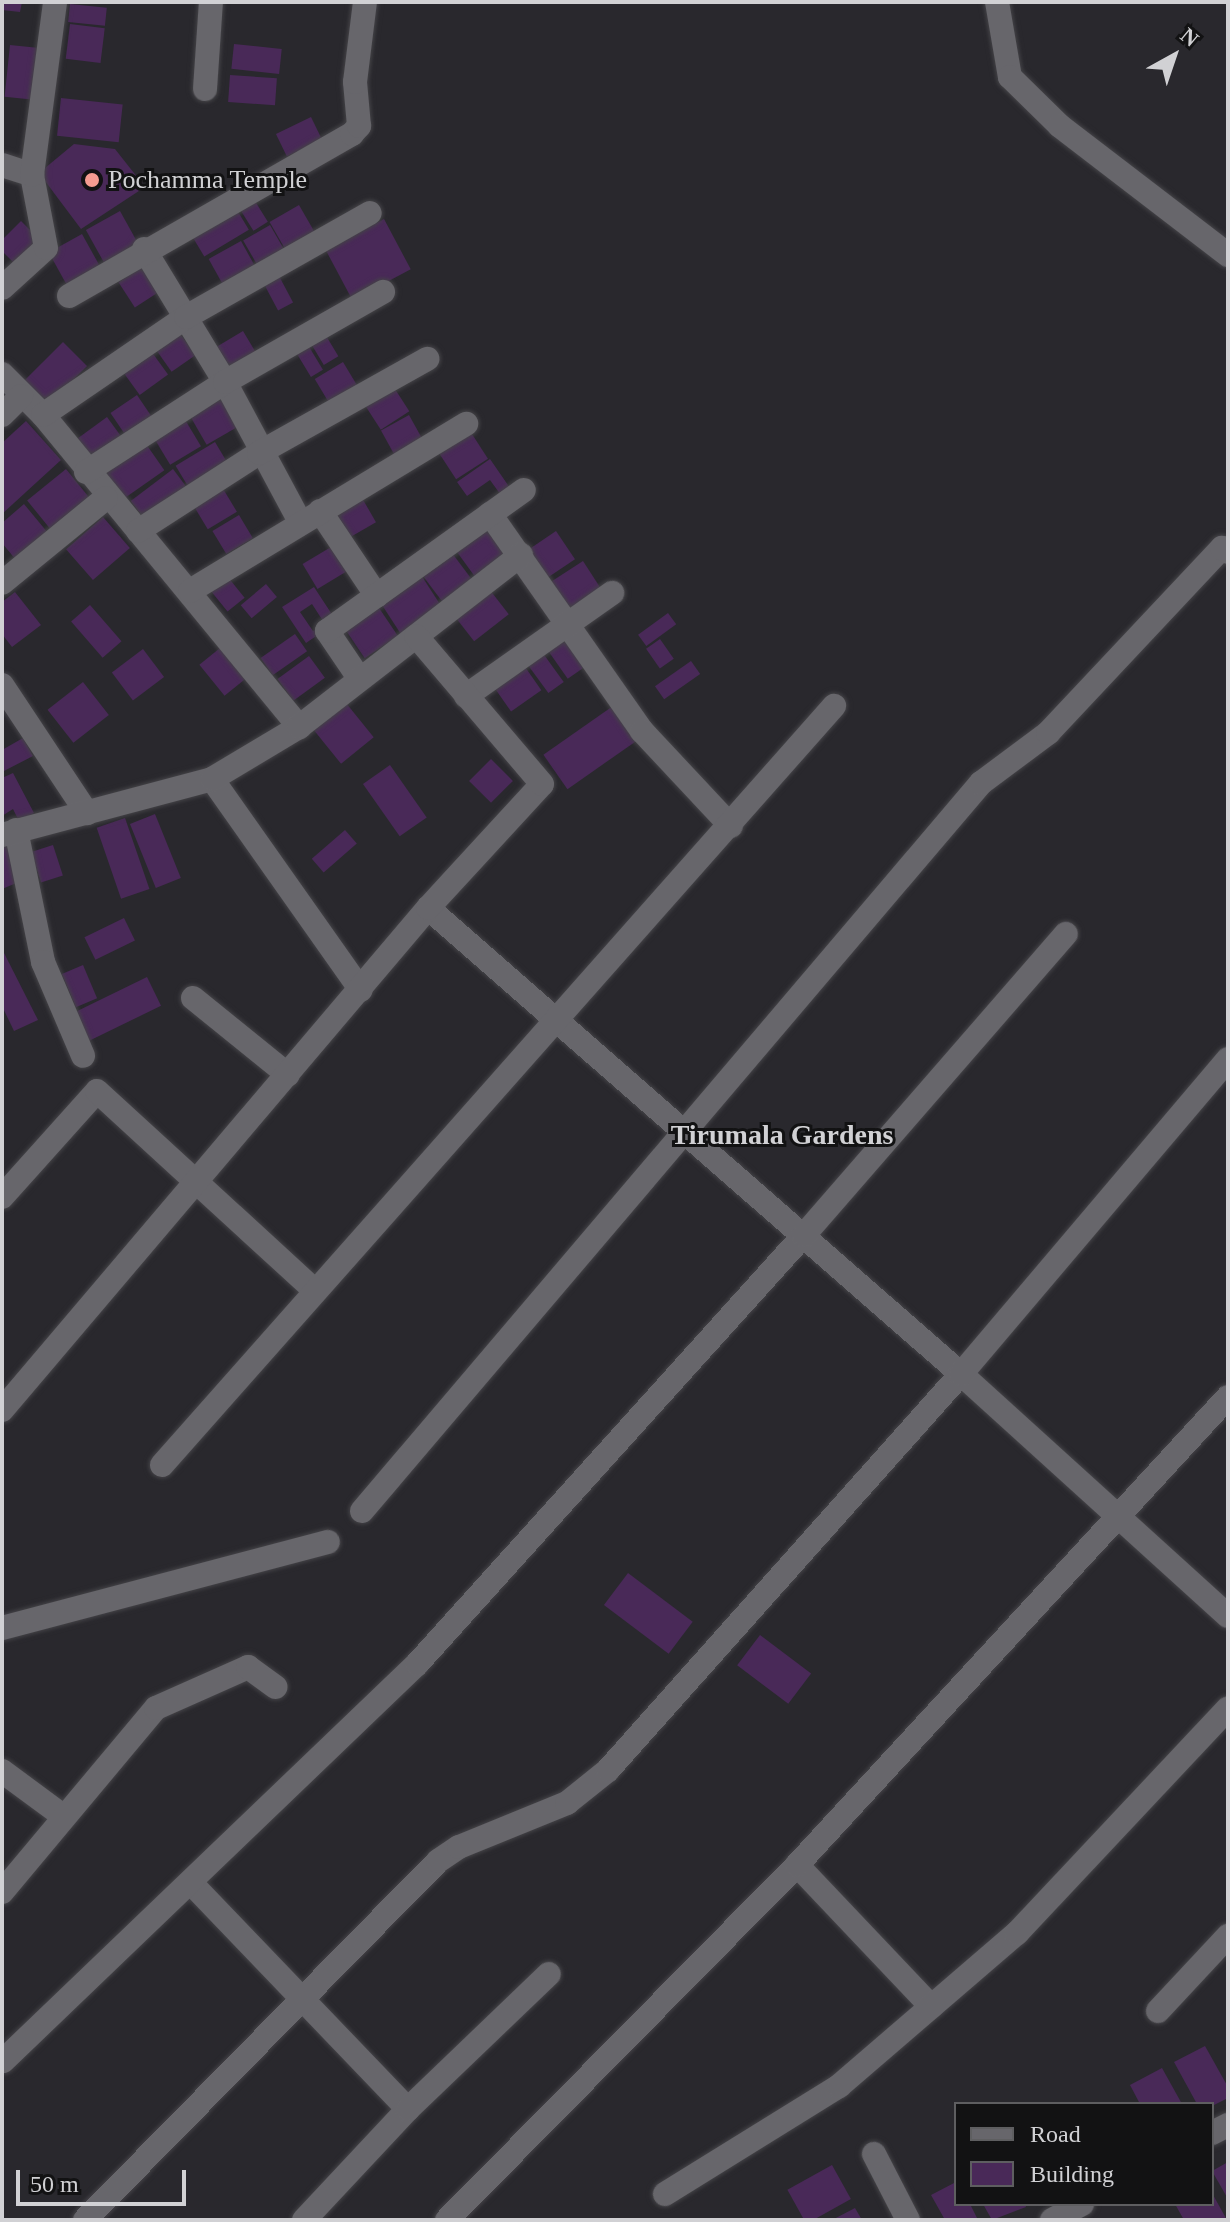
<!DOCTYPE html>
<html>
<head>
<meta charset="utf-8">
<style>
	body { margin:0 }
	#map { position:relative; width:1230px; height:2222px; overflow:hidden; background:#29282d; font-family:Georgia,serif }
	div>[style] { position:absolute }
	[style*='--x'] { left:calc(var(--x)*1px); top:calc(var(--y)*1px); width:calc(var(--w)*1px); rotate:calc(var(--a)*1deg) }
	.building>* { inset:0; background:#492958; transform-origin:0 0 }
	.roads { filter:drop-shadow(0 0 2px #444347) drop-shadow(0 0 2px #444347) }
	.minor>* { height:24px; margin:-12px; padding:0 12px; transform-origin:12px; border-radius:12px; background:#67666b }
	.dots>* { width:22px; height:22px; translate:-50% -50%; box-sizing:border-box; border:4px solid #121213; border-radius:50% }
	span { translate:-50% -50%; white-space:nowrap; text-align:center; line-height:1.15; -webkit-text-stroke:6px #121213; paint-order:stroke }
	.poi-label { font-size:26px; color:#d1d1d4 }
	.left { translate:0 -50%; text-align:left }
	.neighbourhood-label { font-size:28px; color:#d1d1d4; font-weight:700 }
	.frame { position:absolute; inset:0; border:4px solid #d1d1d4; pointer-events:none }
	.legend { position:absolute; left:954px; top:2102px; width:260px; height:104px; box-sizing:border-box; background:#121213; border:2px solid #5e5e60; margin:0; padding:10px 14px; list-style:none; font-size:24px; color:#d1d1d4 }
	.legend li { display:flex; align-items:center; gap:16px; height:40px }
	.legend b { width:40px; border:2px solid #5e5e60 }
	.north { position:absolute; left:1134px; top:16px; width:80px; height:80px; -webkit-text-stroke:6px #121213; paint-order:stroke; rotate:40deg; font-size:22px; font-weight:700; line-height:32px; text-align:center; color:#d1d1d4 }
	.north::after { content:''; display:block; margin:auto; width:28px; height:36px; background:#d1d1d4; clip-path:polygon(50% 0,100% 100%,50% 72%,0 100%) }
	.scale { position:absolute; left:16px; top:2170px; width:170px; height:36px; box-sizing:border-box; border:4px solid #d1d1d4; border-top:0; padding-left:10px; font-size:24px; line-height:28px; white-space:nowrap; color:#d1d1d4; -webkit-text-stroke:6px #121213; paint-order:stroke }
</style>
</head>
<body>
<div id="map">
	<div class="building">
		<div style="clip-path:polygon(2px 2px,22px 2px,20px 12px,2px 10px)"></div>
		<div style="left:70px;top:4px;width:37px;height:18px;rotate:6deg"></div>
		<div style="left:70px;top:24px;width:35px;height:35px;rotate:7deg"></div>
		<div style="left:234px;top:44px;width:48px;height:25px;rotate:6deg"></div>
		<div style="left:10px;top:45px;width:27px;height:52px;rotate:6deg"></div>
		<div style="left:230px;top:75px;width:47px;height:27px;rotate:4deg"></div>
		<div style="left:61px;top:98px;width:62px;height:38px;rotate:6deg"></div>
		<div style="left:311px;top:117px;width:25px;height:39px;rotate:64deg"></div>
		<div style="clip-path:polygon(74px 144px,115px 149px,145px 187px,81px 229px,39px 173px)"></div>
		<div style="left:253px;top:198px;width:28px;height:17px;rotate:58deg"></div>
		<div style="left:299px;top:205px;width:34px;height:34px;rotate:60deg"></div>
		<div style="left:237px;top:210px;width:23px;height:52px;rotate:59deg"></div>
		<div style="left:120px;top:211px;width:37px;height:39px;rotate:61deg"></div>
		<div style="left:384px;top:219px;width:57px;height:66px;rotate:62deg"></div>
		<div style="clip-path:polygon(21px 221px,42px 242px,18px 267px,2px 251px,2px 240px)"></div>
		<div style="left:270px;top:225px;width:34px;height:31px;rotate:60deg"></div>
		<div style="left:82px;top:234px;width:39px;height:38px;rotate:61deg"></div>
		<div style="left:241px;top:241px;width:35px;height:37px;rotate:61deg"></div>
		<div style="left:142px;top:267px;width:30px;height:28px;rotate:57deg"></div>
		<div style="left:279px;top:276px;width:30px;height:17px;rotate:62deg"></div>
		<div style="left:177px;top:329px;width:32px;height:29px;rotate:55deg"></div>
		<div style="left:243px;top:331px;width:26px;height:36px;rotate:59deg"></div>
		<div style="left:325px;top:334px;width:26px;height:17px;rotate:59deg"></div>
		<div style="left:63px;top:342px;width:34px;height:57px;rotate:45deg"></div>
		<div style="left:308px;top:345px;width:29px;height:14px;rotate:59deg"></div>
		<div style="left:151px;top:351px;width:29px;height:35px;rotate:54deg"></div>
		<div style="left:343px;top:362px;width:31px;height:33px;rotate:59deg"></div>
		<div style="left:393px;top:386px;width:30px;height:34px;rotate:57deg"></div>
		<div style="left:137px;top:395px;width:30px;height:32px;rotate:56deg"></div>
		<div style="left:227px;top:396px;width:32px;height:42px;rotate:60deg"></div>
		<div style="left:409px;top:415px;width:31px;height:32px;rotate:61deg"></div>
		<div style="left:107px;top:417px;width:29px;height:36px;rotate:54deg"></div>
		<div style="left:184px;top:418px;width:33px;height:36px;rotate:59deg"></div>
		<div style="clip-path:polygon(26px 421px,61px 460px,2px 514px,2px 443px)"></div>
		<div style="left:470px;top:431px;width:33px;height:38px;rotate:57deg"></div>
		<div style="left:215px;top:442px;width:27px;height:46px;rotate:59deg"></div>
		<div style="left:146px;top:444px;width:32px;height:50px;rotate:55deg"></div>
		<div style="clip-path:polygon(490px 459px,512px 491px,503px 498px,490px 480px,467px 496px,457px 482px)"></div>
		<div style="left:66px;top:469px;width:40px;height:50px;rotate:51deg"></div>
		<div style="left:173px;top:469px;width:25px;height:53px;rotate:53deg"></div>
		<div style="left:222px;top:487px;width:29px;height:34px;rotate:59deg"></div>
		<div style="left:362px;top:498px;width:28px;height:36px;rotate:60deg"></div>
		<div style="clip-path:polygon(24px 504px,48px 533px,16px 560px,2px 543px,2px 523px)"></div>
		<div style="left:239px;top:515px;width:27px;height:31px;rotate:59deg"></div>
		<div style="left:103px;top:517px;width:41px;height:49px;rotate:49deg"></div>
		<div style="left:491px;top:524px;width:41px;height:44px;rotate:54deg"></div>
		<div style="left:556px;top:531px;width:34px;height:36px;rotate:56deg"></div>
		<div style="left:336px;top:544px;width:29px;height:39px;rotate:59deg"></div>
		<div style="left:452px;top:553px;width:39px;height:37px;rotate:53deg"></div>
		<div style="left:583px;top:561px;width:33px;height:40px;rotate:57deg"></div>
		<div style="left:421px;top:575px;width:40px;height:49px;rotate:57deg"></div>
		<div style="left:227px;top:576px;width:28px;height:22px;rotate:51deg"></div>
		<div style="left:266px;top:584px;width:17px;height:33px;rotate:50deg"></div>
		<div style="left:486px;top:585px;width:37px;height:44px;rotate:52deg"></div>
		<div style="clip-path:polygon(evenodd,314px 587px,337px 622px,306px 643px,282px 607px,314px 587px,312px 604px,325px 624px,313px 631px,300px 612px,312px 604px)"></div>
		<div style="clip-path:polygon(15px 592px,41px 625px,12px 647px,2px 634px,2px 602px)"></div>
		<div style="left:375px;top:602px;width:41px;height:40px;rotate:56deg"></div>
		<div style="left:90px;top:605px;width:48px;height:25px;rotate:49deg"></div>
		<div style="left:668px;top:613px;width:14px;height:37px;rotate:54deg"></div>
		<div style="left:295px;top:634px;width:21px;height:42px;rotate:55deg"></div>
		<div style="left:562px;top:634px;width:40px;height:21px;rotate:55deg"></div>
		<div style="left:660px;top:639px;width:24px;height:17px;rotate:55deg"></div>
		<div style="left:225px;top:644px;width:40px;height:33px;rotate:51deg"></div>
		<div style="left:143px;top:649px;width:35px;height:39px;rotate:53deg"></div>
		<div style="left:542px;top:652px;width:37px;height:19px;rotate:54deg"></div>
		<div style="left:309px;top:656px;width:27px;height:39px;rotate:54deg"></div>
		<div style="left:691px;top:661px;width:16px;height:44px;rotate:55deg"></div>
		<div style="left:523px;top:664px;width:32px;height:37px;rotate:55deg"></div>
		<div style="left:83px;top:682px;width:42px;height:45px;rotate:52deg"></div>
		<div style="left:346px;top:703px;width:44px;height:42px;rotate:51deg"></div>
		<div style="left:613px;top:706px;width:42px;height:85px;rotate:55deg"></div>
		<div style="clip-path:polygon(23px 738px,33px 756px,2px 772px,2px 750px)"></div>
		<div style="left:491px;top:759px;width:31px;height:31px;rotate:45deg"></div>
		<div style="left:390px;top:765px;width:64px;height:33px;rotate:55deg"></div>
		<div style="clip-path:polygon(13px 773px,34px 813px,19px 821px,13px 809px,2px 816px,2px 778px)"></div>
		<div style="left:155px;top:814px;width:69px;height:27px;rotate:68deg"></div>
		<div style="left:125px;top:818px;width:75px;height:30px;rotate:71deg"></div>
		<div style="left:345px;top:830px;width:18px;height:44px;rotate:49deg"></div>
		<div style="clip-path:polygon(10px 840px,26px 879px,2px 889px,2px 843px)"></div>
		<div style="left:53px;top:845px;width:32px;height:23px;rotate:72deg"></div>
		<div style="left:124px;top:918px;width:25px;height:44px;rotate:64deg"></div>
		<div style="clip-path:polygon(2px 949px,38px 1020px,14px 1031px,2px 1006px)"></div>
		<div style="left:83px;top:965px;width:36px;height:23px;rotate:67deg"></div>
		<div style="left:147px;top:977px;width:32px;height:81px;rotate:64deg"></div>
		<div style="left:628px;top:1573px;width:81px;height:40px;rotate:37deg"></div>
		<div style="left:760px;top:1635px;width:64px;height:38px;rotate:37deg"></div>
		<div style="clip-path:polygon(1205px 2046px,1228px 2087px,1228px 2098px,1212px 2106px,1197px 2104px,1174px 2062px)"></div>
		<div style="clip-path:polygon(1162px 2068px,1182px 2104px,1140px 2104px,1130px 2085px)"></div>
		<div style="clip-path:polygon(1228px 2162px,1228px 2199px,1212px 2171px)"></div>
		<div style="left:832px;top:2165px;width:39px;height:51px;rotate:61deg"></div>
		<div style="clip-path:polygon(956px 2182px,956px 2204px,970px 2204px,978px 2220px,945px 2220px,931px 2195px)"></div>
		<div style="clip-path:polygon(1212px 2193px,1227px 2220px,1184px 2220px,1175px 2204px,1212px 2204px)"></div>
		<div style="clip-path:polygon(983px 2204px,1025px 2204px,1026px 2207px,992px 2220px)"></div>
		<div style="clip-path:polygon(855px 2208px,862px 2220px,832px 2220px)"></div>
	</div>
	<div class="roads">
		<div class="minor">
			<div style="--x:997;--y:2;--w:76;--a:80.2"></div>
			<div style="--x:1010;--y:77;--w:70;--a:44.4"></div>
			<div style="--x:1060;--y:126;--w:212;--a:37.5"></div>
			<div style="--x:205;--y:89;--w:87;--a:-86.1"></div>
			<div style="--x:2;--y:165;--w:32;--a:18"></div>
			<div style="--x:144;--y:249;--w:156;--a:58.7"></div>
			<div style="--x:225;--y:382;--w:159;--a:61.8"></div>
			<div style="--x:2;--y:288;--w:59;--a:-42.3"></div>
			<div style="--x:46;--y:248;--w:74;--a:-100.9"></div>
			<div style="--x:32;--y:175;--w:175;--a:-82.4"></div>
			<div style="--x:69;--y:296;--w:326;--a:-29.8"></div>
			<div style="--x:352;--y:134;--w:11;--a:-49"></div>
			<div style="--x:359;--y:126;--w:44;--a:-95.2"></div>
			<div style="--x:355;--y:82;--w:81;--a:-82.9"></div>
			<div style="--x:2;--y:374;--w:58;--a:45"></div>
			<div style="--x:43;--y:415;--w:404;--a:50.6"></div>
			<div style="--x:2;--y:415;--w:27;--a:-45"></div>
			<div style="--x:43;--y:415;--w:173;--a:-34.4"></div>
			<div style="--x:186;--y:317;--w:211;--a:-29.5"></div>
			<div style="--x:86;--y:472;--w:166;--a:-32.9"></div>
			<div style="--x:225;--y:382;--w:182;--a:-29.7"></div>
			<div style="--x:320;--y:511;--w:102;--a:56.2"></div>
			<div style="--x:490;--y:514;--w:265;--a:55"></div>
			<div style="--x:642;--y:731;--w:130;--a:46.9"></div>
			<div style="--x:138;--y:531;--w:144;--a:-32.8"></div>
			<div style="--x:259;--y:453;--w:193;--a:-29.2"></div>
			<div style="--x:2;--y:583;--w:134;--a:-39.3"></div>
			<div style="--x:190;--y:591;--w:323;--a:-31.2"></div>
			<div style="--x:359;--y:678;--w:57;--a:-124.2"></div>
			<div style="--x:327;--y:631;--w:242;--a:-35.6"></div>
			<div style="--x:2;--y:685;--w:154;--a:56.4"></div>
			<div style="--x:466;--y:696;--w:179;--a:-35.2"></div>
			<div style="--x:212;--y:779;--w:258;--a:54.8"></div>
			<div style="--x:16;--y:830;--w:135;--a:78.4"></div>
			<div style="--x:43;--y:962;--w:102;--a:66.9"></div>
			<div style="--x:2;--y:835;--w:217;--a:-14.9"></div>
			<div style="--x:212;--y:779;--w:101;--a:-30.9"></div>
			<div style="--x:299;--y:727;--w:281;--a:-37.8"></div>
			<div style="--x:428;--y:908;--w:708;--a:41.16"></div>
			<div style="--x:961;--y:1374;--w:360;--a:42.2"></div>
			<div style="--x:193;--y:998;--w:122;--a:39"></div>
			<div style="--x:2;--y:1197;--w:142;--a:-48.1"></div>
			<div style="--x:97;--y:1091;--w:296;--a:42.5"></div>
			<div style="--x:2;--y:1410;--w:658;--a:-49.68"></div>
			<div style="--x:428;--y:908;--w:168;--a:-47.4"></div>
			<div style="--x:542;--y:784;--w:194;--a:-130.4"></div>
			<div style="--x:162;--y:1465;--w:1014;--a:-48.48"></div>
			<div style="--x:362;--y:1511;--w:956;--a:-49.63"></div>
			<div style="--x:981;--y:783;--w:84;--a:-36.7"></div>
			<div style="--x:1048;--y:733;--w:254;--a:-46.8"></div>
			<div style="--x:1222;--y:548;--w:7;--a:34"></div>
			<div style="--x:2;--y:1628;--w:337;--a:-14.8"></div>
			<div style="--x:2;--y:1771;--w:76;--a:36.4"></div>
			<div style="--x:797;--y:1865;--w:195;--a:46.5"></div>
			<div style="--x:192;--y:1884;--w:312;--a:46.2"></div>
			<div style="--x:408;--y:2109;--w:152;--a:133.1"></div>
			<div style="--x:2;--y:1892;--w:240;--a:-50.1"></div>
			<div style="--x:156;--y:1708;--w:101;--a:-24"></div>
			<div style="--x:248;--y:1667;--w:34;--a:36"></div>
			<div style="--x:1158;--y:2011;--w:103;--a:-47"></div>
			<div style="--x:3;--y:2061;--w:574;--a:-43.8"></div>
			<div style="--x:417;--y:1664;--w:578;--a:-47.95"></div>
			<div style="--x:804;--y:1235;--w:399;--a:-49"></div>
			<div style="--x:408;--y:2109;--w:195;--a:-43.8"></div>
			<div style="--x:1212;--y:2133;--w:18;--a:-27"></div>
			<div style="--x:874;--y:2154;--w:74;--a:62.7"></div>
			<div style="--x:665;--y:2194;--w:205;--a:-31.8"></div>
			<div style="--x:839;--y:2086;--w:235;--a:-40.7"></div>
			<div style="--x:1017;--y:1933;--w:308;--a:-46.8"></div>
			<div style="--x:85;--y:2220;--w:503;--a:-45.48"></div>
			<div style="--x:438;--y:1861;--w:25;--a:-34"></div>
			<div style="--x:459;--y:1847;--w:117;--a:-22.2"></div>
			<div style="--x:567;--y:1803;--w:53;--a:-38.8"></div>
			<div style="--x:608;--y:1770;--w:530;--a:-48.29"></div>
			<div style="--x:961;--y:1374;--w:413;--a:-49.7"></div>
			<div style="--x:447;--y:2220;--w:499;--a:-45.4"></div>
			<div style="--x:797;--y:1865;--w:636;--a:-47.36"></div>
			<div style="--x:1052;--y:2220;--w:34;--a:-28"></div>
		</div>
	</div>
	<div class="dots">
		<div style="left:92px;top:180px;background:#f59c91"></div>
	</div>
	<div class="poi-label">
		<span class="left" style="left:108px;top:180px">Pochamma Temple</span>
	</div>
	<div class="neighbourhood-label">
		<span style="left:782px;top:1135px">Tirumala Gardens</span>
	</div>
	<div class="frame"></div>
	<ul class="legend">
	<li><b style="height:10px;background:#67666b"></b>Road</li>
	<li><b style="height:22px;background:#492958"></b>Building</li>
	</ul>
	<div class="north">N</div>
	<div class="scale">50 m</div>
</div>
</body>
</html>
